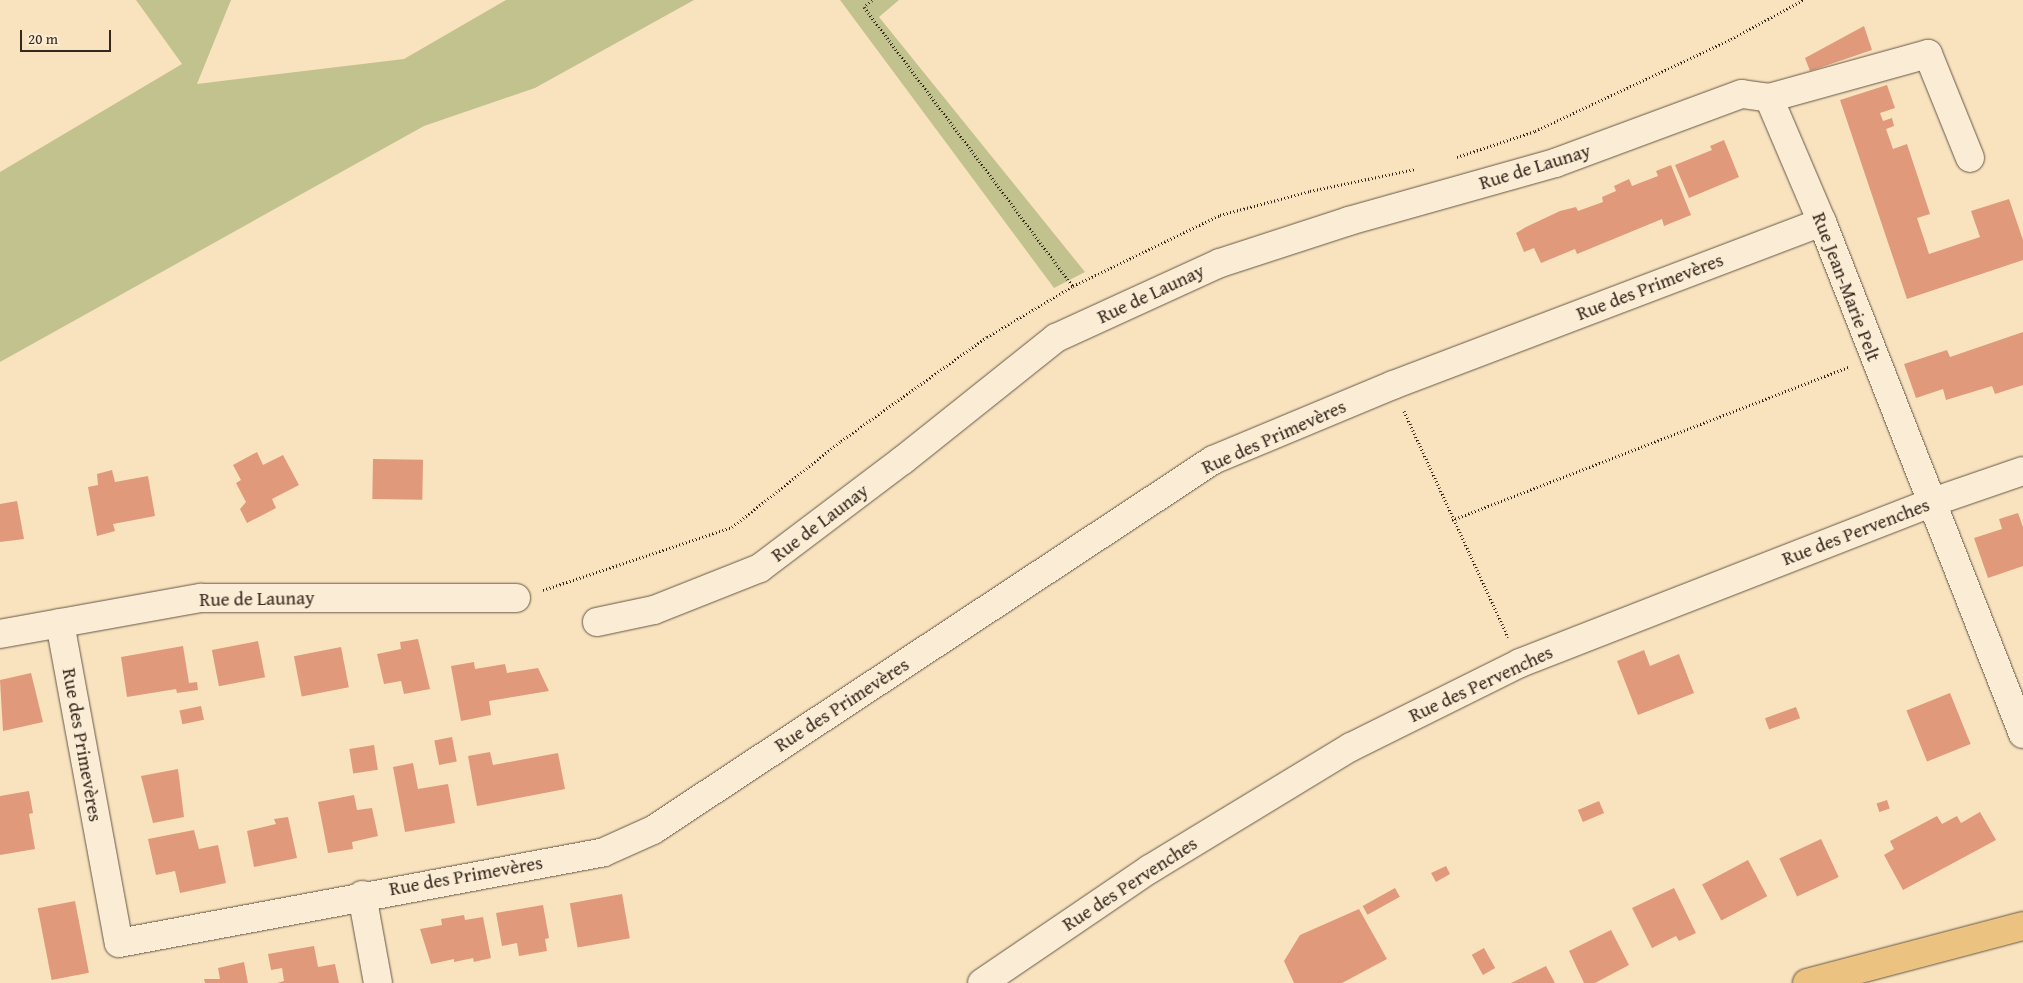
<!DOCTYPE html>
<html>
<head>
<meta charset="utf-8">
<style>
	body { margin:0 }
	#map { position:relative; width:2023px; height:983px; overflow:hidden; background:#f9e3bf; font-family:"Gentium Book Plus",serif }
	div>[style] { position:absolute }
	[style*='--x'] { left:calc(var(--x)*1px); top:calc(var(--y)*1px); width:calc(var(--w)*1px); rotate:calc(var(--a)*1deg) }
	.green>* { inset:0; background:#c2c28f }
	.building>* { inset:0; background:#e0997a; transform-origin:0 0 }
	.path>* { height:3px; margin-top:-1.5px; transform-origin:0; background:repeating-linear-gradient(90deg,#35281d 0 1px,transparent 0 3.5px) }
	.roads { filter:drop-shadow(0 0 1px #665746) drop-shadow(0 0 1px #665746) }
	.minor>* { height:28px; margin:-14px; padding:0 14px; transform-origin:14px; border-radius:14px; background:#fbedd5 }
	.major>* { height:28px; margin:-14px; padding:0 14px; transform-origin:14px; border-radius:14px; background:#ecc280 }
	span { translate:-50% -50%; white-space:nowrap; text-align:center; line-height:1.15; -webkit-text-stroke:5px #fbedd5; paint-order:stroke }
	.street-label { font-size:19px; color:#35281d }
	.scale { position:absolute; left:20px; top:30px; width:91px; height:22px; box-sizing:border-box; border:2px solid #35281d; border-top:0; padding-left:6px; font-size:15px; line-height:18px; white-space:nowrap; color:#35281d; -webkit-text-stroke:4px #fbedd5; paint-order:stroke }
</style>
</head>
<body>
<div id="map">
	<div class="green">
		<div style="clip-path:polygon(136px 0,231px 0,197px 84px,404px 59px,506px 0,694px 0,535px 88px,424px 126px,0 362px,0 172px,182px 64px)"></div>
		<div style="clip-path:polygon(840px 0,899px 0,879px 17px,1085px 272px,1054px 288px)"></div>
	</div>
	<div class="building">
		<div style="clip-path:polygon(1864px 26px,1872px 50px,1810px 71px,1805px 58px)"></div>
		<div style="clip-path:polygon(1887px 85px,1895px 108px,1880px 113px,1883px 121px,1892px 118px,1894px 126px,1886px 129px,1893px 149px,1907px 144px,1930px 214px,1917px 218px,1929px 254px,1980px 237px,1971px 211px,2009px 199px,2023px 240px,2023px 260px,1907px 299px,1840px 100px)"></div>
		<div style="clip-path:polygon(1724px 140px,1739px 177px,1689px 198px,1675px 165px,1712px 150px,1710px 146px)"></div>
		<div style="clip-path:polygon(1671px 165px,1691px 215px,1664px 226px,1662px 219px,1577px 254px,1575px 249px,1541px 263px,1534px 248px,1524px 252px,1516px 233px,1526px 227px,1560px 211px,1576px 207px,1578px 211px,1603px 202px,1602px 197px,1616px 191px,1614px 186px,1629px 179px,1632px 186px,1658px 176px,1656px 171px)"></div>
		<div style="clip-path:polygon(2023px 332px,2023px 385px,1995px 394px,1992px 386px,1946px 400px,1943px 389px,1916px 398px,1904px 364px,1947px 350px,1950px 357px)"></div>
		<div style="clip-path:polygon(257px 452px,263px 465px,283px 455px,299px 485px,272px 499px,276px 508px,247px 523px,240px 509px,246px 502px,236px 483px,241px 480px,233px 465px)"></div>
		<div style="left:373px;top:459px;width:50px;height:40px;rotate:1deg"></div>
		<div style="clip-path:polygon(112px 470px,115px 482px,148px 476px,155px 516px,113px 524px,115px 531px,97px 536px,88px 487px,98px 485px,97px 474px)"></div>
		<div style="clip-path:polygon(17px 501px,24px 539px,0 542px,0 504px)"></div>
		<div style="clip-path:polygon(2018px 513px,2023px 527px,2023px 566px,1988px 578px,1974px 538px,2002px 529px,1999px 519px)"></div>
		<div style="clip-path:polygon(418px 639px,430px 689px,404px 694px,401px 681px,384px 684px,377px 654px,401px 649px,400px 642px)"></div>
		<div style="left:258px;top:641px;width:37px;height:47px;rotate:79deg"></div>
		<div style="clip-path:polygon(183px 646px,189px 683px,197px 682px,198px 690px,177px 693px,176px 689px,127px 697px,121px 657px)"></div>
		<div style="left:341px;top:647px;width:41px;height:48px;rotate:79deg"></div>
		<div style="clip-path:polygon(1644px 650px,1650px 666px,1679px 654px,1694px 693px,1638px 715px,1617px 661px)"></div>
		<div style="clip-path:polygon(474px 662px,475px 669px,505px 664px,507px 673px,538px 668px,549px 691px,489px 701px,491px 715px,461px 721px,451px 666px)"></div>
		<div style="clip-path:polygon(31px 673px,43px 722px,3px 731px,0 680px)"></div>
		<div style="left:1950px;top:693px;width:55px;height:47px;rotate:68deg"></div>
		<div style="left:201px;top:706px;width:14px;height:22px;rotate:78deg"></div>
		<div style="left:1796px;top:707px;width:12px;height:33px;rotate:70deg"></div>
		<div style="left:452px;top:737px;width:25px;height:18px;rotate:79deg"></div>
		<div style="left:374px;top:745px;width:25px;height:25px;rotate:81deg"></div>
		<div style="clip-path:polygon(490px 752px,493px 765px,558px 753px,565px 789px,477px 806px,468px 756px)"></div>
		<div style="clip-path:polygon(413px 763px,418px 789px,448px 784px,455px 823px,405px 832px,393px 767px)"></div>
		<div style="clip-path:polygon(178px 769px,184px 817px,153px 823px,141px 776px)"></div>
		<div style="clip-path:polygon(29px 791px,33px 813px,29px 814px,35px 849px,0 855px,0 796px)"></div>
		<div style="clip-path:polygon(354px 795px,357px 810px,372px 808px,378px 836px,352px 842px,353px 849px,328px 853px,318px 802px)"></div>
		<div style="left:1887px;top:800px;width:9px;height:11px;rotate:72deg"></div>
		<div style="left:1599px;top:801px;width:13px;height:23px;rotate:67deg"></div>
		<div style="clip-path:polygon(1980px 812px,1996px 840px,1903px 890px,1884px 855px,1894px 849px,1890px 841px,1937px 816px,1942px 824px,1957px 816px,1961px 823px)"></div>
		<div style="clip-path:polygon(288px 817px,297px 858px,254px 867px,247px 831px,276px 824px,274px 819px)"></div>
		<div style="clip-path:polygon(194px 830px,199px 849px,218px 845px,226px 883px,180px 893px,175px 871px,156px 875px,148px 839px)"></div>
		<div style="left:1821px;top:839px;width:42px;height:46px;rotate:65deg"></div>
		<div style="left:1748px;top:860px;width:41px;height:52px;rotate:62deg"></div>
		<div style="clip-path:polygon(1446px 866px,1450px 874px,1436px 882px,1431px 873px)"></div>
		<div style="left:1395px;top:888px;width:10px;height:37px;rotate:61deg"></div>
		<div style="clip-path:polygon(1674px 888px,1696px 933px,1679px 941px,1676px 936px,1652px 948px,1632px 908px)"></div>
		<div style="left:622px;top:894px;width:45px;height:53px;rotate:80deg"></div>
		<div style="left:75px;top:901px;width:73px;height:38px;rotate:79deg"></div>
		<div style="clip-path:polygon(543px 905px,549px 938px,545px 939px,547px 951px,519px 956px,517px 943px,502px 946px,496px 913px)"></div>
		<div style="clip-path:polygon(1359px 909px,1387px 959px,1342px 983px,1294px 983px,1284px 961px,1300px 935px)"></div>
		<div style="clip-path:polygon(464px 915px,465px 920px,483px 917px,491px 958px,474px 962px,473px 958px,454px 962px,454px 959px,431px 964px,420px 929px,442px 925px,441px 919px)"></div>
		<div style="clip-path:polygon(1611px 930px,1629px 965px,1595px 983px,1584px 983px,1569px 951px)"></div>
		<div style="clip-path:polygon(314px 946px,318px 967px,335px 964px,339px 983px,277px 983px,284px 981px,282px 968px,271px 970px,268px 954px)"></div>
		<div style="left:1484px;top:948px;width:23px;height:14px;rotate:61deg"></div>
		<div style="clip-path:polygon(244px 962px,248px 983px,205px 983px,204px 979px,220px 979px,218px 968px)"></div>
		<div style="clip-path:polygon(1546px 966px,1555px 983px,1511px 983px)"></div>
	</div>
	<div class="path">
		<div style="--x:872;--y:0;--w:11;--a:139"></div>
		<div style="--x:864;--y:7;--w:349;--a:53.2"></div>
		<div style="--x:1457;--y:157;--w:82;--a:-18.4"></div>
		<div style="--x:1535;--y:131;--w:217;--a:-25.1"></div>
		<div style="--x:1731;--y:39;--w:82;--a:-28.4"></div>
		<div style="--x:1404;--y:411;--w:249;--a:65.3"></div>
		<div style="--x:1452;--y:520;--w:425;--a:-21.1"></div>
		<div style="--x:543;--y:590;--w:199;--a:-18.4"></div>
		<div style="--x:732;--y:527;--w:139;--a:-38.3"></div>
		<div style="--x:841;--y:441;--w:179;--a:-35.5"></div>
		<div style="--x:987;--y:337;--w:100;--a:-30.7"></div>
		<div style="--x:1073;--y:286;--w:163;--a:-25.8"></div>
		<div style="--x:1220;--y:215;--w:93;--a:-14.9"></div>
		<div style="--x:1310;--y:191;--w:107;--a:-11.8"></div>
	</div>
	<div class="roads">
		<div class="minor">
			<div style="--x:1769;--y:98;--w:135;--a:66.9"></div>
			<div style="--x:1822;--y:222;--w:550;--a:68.57"></div>
			<div style="--x:597;--y:622;--w:58;--a:-11.9"></div>
			<div style="--x:654;--y:610;--w:114;--a:-21.6"></div>
			<div style="--x:760;--y:568;--w:179;--a:-37.1"></div>
			<div style="--x:903;--y:460;--w:196;--a:-38.6"></div>
			<div style="--x:1056;--y:338;--w:180;--a:-24.6"></div>
			<div style="--x:1220;--y:263;--w:136;--a:-18"></div>
			<div style="--x:1349;--y:221;--w:214;--a:-15.7"></div>
			<div style="--x:1555;--y:163;--w:199;--a:-20.3"></div>
			<div style="--x:1742;--y:94;--w:27;--a:8"></div>
			<div style="--x:1769;--y:98;--w:165;--a:-15.5"></div>
			<div style="--x:1928;--y:54;--w:112;--a:68"></div>
			<div style="--x:60;--y:623;--w:325;--a:79.6"></div>
			<div style="--x:119;--y:943;--w:493;--a:-10.6"></div>
			<div style="--x:604;--y:852;--w:54;--a:-24.2"></div>
			<div style="--x:653;--y:830;--w:671;--a:-33.45"></div>
			<div style="--x:1213;--y:460;--w:195;--a:-22.6"></div>
			<div style="--x:1393;--y:385;--w:459;--a:-20.8"></div>
			<div style="--x:0;--y:634;--w:204;--a:-10.2"></div>
			<div style="--x:201;--y:598;--w:315;--a:0"></div>
			<div style="--x:362;--y:895;--w:89;--a:79.7"></div>
			<div style="--x:982;--y:983;--w:203;--a:-34.2"></div>
			<div style="--x:1150;--y:869;--w:235;--a:-31.3"></div>
			<div style="--x:1351;--y:747;--w:189;--a:-26.4"></div>
			<div style="--x:1520;--y:663;--w:440;--a:-21.3"></div>
			<div style="--x:1930;--y:503;--w:98;--a:-19"></div>
		</div>
		<div class="major">
			<div style="--x:1807;--y:983;--w:223;--a:-14.8"></div>
		</div>
	</div>
	<div class="street-label">
		<span style="left:1535px;top:167px;rotate:-17deg">Rue de Launay</span>
		<span style="left:1650px;top:287px;rotate:-21deg">Rue des Primevères</span>
		<span style="left:1846px;top:287px;rotate:69deg">Rue Jean-Marie Pelt</span>
		<span style="left:1151px;top:294px;rotate:-25deg">Rue de Launay</span>
		<span style="left:1274px;top:437px;rotate:-24deg">Rue des Primevères</span>
		<span style="left:820px;top:523px;rotate:-37deg">Rue de Launay</span>
		<span style="left:1856px;top:532px;rotate:-21deg">Rue des Pervenches</span>
		<span style="left:257px;top:599px;rotate:-1deg">Rue de Launay</span>
		<span style="left:1481px;top:684px;rotate:-25deg">Rue des Pervenches</span>
		<span style="left:842px;top:705px;rotate:-33deg">Rue des Primevères</span>
		<span style="left:82px;top:745px;rotate:80deg">Rue des Primevères</span>
		<span style="left:466px;top:876px;rotate:-10deg">Rue des Primevères</span>
		<span style="left:1130px;top:884px;rotate:-33deg">Rue des Pervenches</span>
	</div>
	<div class="scale">20 m</div>
</div>
</body>
</html>
